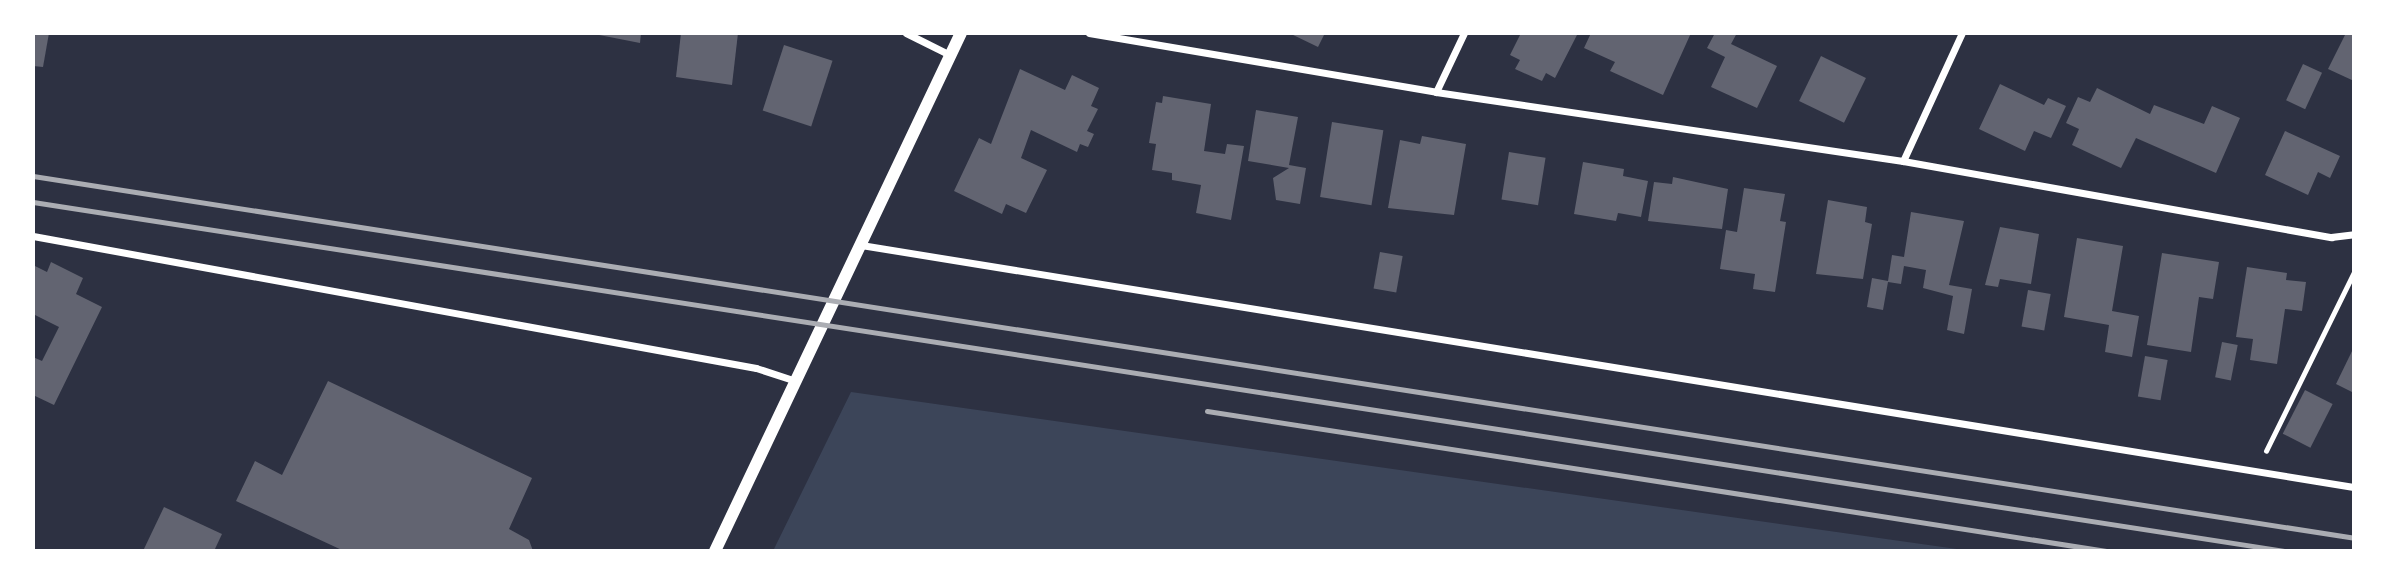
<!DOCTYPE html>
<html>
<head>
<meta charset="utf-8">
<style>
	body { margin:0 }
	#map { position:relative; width:2387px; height:584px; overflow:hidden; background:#2d3142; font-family:"Source Serif 4",serif }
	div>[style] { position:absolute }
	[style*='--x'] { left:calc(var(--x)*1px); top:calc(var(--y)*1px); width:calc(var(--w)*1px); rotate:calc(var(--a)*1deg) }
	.green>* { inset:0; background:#3c4559 }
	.building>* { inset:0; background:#626471; transform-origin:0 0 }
	.path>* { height:4.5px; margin:-2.25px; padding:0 2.25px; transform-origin:2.25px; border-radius:2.25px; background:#fff }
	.minor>* { height:7px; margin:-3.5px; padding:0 3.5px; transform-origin:3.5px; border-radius:3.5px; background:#fff }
	.tertiary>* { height:12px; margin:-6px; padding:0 6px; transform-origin:6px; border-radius:6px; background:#fff }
	.rail>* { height:5px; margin:-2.5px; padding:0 2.5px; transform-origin:2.5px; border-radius:2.5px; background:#abadb3 }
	span { translate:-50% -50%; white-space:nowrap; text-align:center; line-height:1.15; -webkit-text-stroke:5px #fff; paint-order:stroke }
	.frame { position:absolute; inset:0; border:35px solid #fff; pointer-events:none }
</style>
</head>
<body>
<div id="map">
	<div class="green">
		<div style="clip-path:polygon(851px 392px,1160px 436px,1971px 551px,773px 551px)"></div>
	</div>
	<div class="building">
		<div style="clip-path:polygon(33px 33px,49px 33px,43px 67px,33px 66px)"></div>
		<div style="clip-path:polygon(589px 33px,641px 33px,640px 43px)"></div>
		<div style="clip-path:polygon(681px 33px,738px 33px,732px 85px,676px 77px)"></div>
		<div style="clip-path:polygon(1289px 33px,1325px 33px,1318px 47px)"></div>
		<div style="clip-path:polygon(1521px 33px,1577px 35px,1555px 78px,1546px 73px,1542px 81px,1515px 69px,1520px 60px,1510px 55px)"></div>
		<div style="clip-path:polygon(1591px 33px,1691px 33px,1663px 95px,1610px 71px,1615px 62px,1584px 48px)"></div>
		<div style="clip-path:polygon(1715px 33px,1737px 33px,1731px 44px,1777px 66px,1757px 108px,1711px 87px,1725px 57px,1707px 48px)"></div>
		<div style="clip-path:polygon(2346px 33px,2354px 33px,2354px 81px,2328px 69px)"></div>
		<div style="left:784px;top:45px;width:51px;height:69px;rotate:18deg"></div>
		<div style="left:1821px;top:56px;width:50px;height:50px;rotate:26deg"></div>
		<div style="left:2303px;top:64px;width:21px;height:40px;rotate:25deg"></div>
		<div style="clip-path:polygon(1020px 69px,1065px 90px,1072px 75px,1099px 88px,1091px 106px,1098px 109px,1087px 131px,1094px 134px,1088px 147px,1080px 144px,1077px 152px,1031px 130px,1021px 158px,1047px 170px,1026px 213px,1006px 204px,1002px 214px,954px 191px,979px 138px,991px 144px)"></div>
		<div style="clip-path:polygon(2000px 84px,2044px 105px,2048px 98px,2066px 106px,2051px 138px,2034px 131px,2025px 151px,1979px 129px)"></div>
		<div style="clip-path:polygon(2097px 88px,2150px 114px,2154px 105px,2204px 124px,2212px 106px,2240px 118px,2216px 173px,2136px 138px,2121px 168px,2072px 145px,2079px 129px,2066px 123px,2078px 97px,2090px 102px)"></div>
		<div style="clip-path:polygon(1163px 96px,1211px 104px,1204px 151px,1225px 154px,1227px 144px,1244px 146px,1231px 220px,1196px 213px,1201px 185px,1172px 180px,1172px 173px,1152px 170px,1156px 144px,1149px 143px,1156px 102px,1162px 103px)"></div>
		<div style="clip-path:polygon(1256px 110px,1298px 117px,1289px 165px,1306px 168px,1300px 204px,1276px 200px,1273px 178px,1289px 168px,1248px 161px)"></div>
		<div style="left:1332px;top:122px;width:52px;height:76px;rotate:9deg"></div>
		<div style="clip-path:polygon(2285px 131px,2340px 156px,2330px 178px,2318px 172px,2308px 195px,2265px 175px)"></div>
		<div style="clip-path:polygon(1422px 136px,1466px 144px,1454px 215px,1388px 208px,1400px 140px,1420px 144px)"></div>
		<div style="left:1509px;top:152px;width:37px;height:48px;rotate:9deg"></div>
		<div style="clip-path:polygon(1583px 162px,1624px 169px,1623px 176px,1648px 181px,1641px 217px,1618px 213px,1616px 221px,1574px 214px)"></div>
		<div style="clip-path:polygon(1673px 177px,1728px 189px,1722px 229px,1648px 221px,1654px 182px,1672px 184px)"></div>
		<div style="clip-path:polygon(1744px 188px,1785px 194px,1780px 221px,1786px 222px,1775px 292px,1753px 289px,1755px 274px,1720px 269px,1726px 230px,1737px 232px)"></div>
		<div style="clip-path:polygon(1828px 200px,1867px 207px,1865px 222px,1872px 224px,1863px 279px,1816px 274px)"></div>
		<div style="clip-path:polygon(1911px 212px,1964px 221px,1949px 285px,1972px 289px,1964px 334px,1947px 330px,1953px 296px,1923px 288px,1926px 270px,1904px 266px,1901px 284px,1888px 282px,1883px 310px,1867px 307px,1872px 278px,1888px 281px,1892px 255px,1904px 257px)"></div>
		<div style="clip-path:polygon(2000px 227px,2039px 234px,2031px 284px,2000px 279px,1998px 287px,1985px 285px)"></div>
		<div style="clip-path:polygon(2077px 238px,2123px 246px,2112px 311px,2139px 316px,2132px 357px,2105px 352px,2109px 325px,2064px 317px)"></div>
		<div style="left:1380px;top:252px;width:23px;height:37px;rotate:10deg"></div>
		<div style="clip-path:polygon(2162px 253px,2219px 262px,2213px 299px,2199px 297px,2191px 352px,2147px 345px)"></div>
		<div style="clip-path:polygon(51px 262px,83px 278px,76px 294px,102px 307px,54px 405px,33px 395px,33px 357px,42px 361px,59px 327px,33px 314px,33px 265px,47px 272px)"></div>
		<div style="clip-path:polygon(2247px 267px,2287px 273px,2286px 280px,2306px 282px,2302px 311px,2285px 309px,2277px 364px,2250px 360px,2253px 339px,2236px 337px)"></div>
		<div style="left:2028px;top:290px;width:23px;height:37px;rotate:10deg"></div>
		<div style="left:2222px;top:342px;width:16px;height:36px;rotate:11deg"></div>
		<div style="clip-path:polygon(2354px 347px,2354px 393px,2336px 384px)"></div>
		<div style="left:2145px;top:356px;width:23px;height:41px;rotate:10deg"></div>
		<div style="clip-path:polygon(328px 381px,532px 478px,509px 529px,529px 540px,533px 551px,344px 551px,236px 501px,255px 461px,282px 475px)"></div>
		<div style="left:2305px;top:390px;width:31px;height:49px;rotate:27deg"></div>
		<div style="clip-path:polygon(164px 507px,222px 534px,214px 551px,143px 551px)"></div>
	</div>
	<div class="path">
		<div style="--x:2266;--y:451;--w:199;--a:-63.8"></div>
	</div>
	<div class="minor">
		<div style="--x:906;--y:33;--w:49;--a:26.6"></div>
		<div style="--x:1089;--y:33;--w:352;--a:9.6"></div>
		<div style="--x:1436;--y:92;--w:472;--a:8.4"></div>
		<div style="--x:1903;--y:161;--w:435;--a:10.1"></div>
		<div style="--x:2331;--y:237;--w:23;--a:-7"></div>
		<div style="--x:1436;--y:92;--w:65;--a:-64.6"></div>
		<div style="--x:1903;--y:161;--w:141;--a:-65.3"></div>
		<div style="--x:33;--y:236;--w:735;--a:10.35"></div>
		<div style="--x:756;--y:368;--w:42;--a:18"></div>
		<div style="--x:861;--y:245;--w:1512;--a:9.21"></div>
	</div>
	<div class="tertiary">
		<div style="--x:715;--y:551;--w:573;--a:-64.6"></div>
	</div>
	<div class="rail">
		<div style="--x:33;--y:176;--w:2349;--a:8.86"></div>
		<div style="--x:33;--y:202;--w:2278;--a:8.81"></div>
		<div style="--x:1207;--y:411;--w:910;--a:8.85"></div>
	</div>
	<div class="frame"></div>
</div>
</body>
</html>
